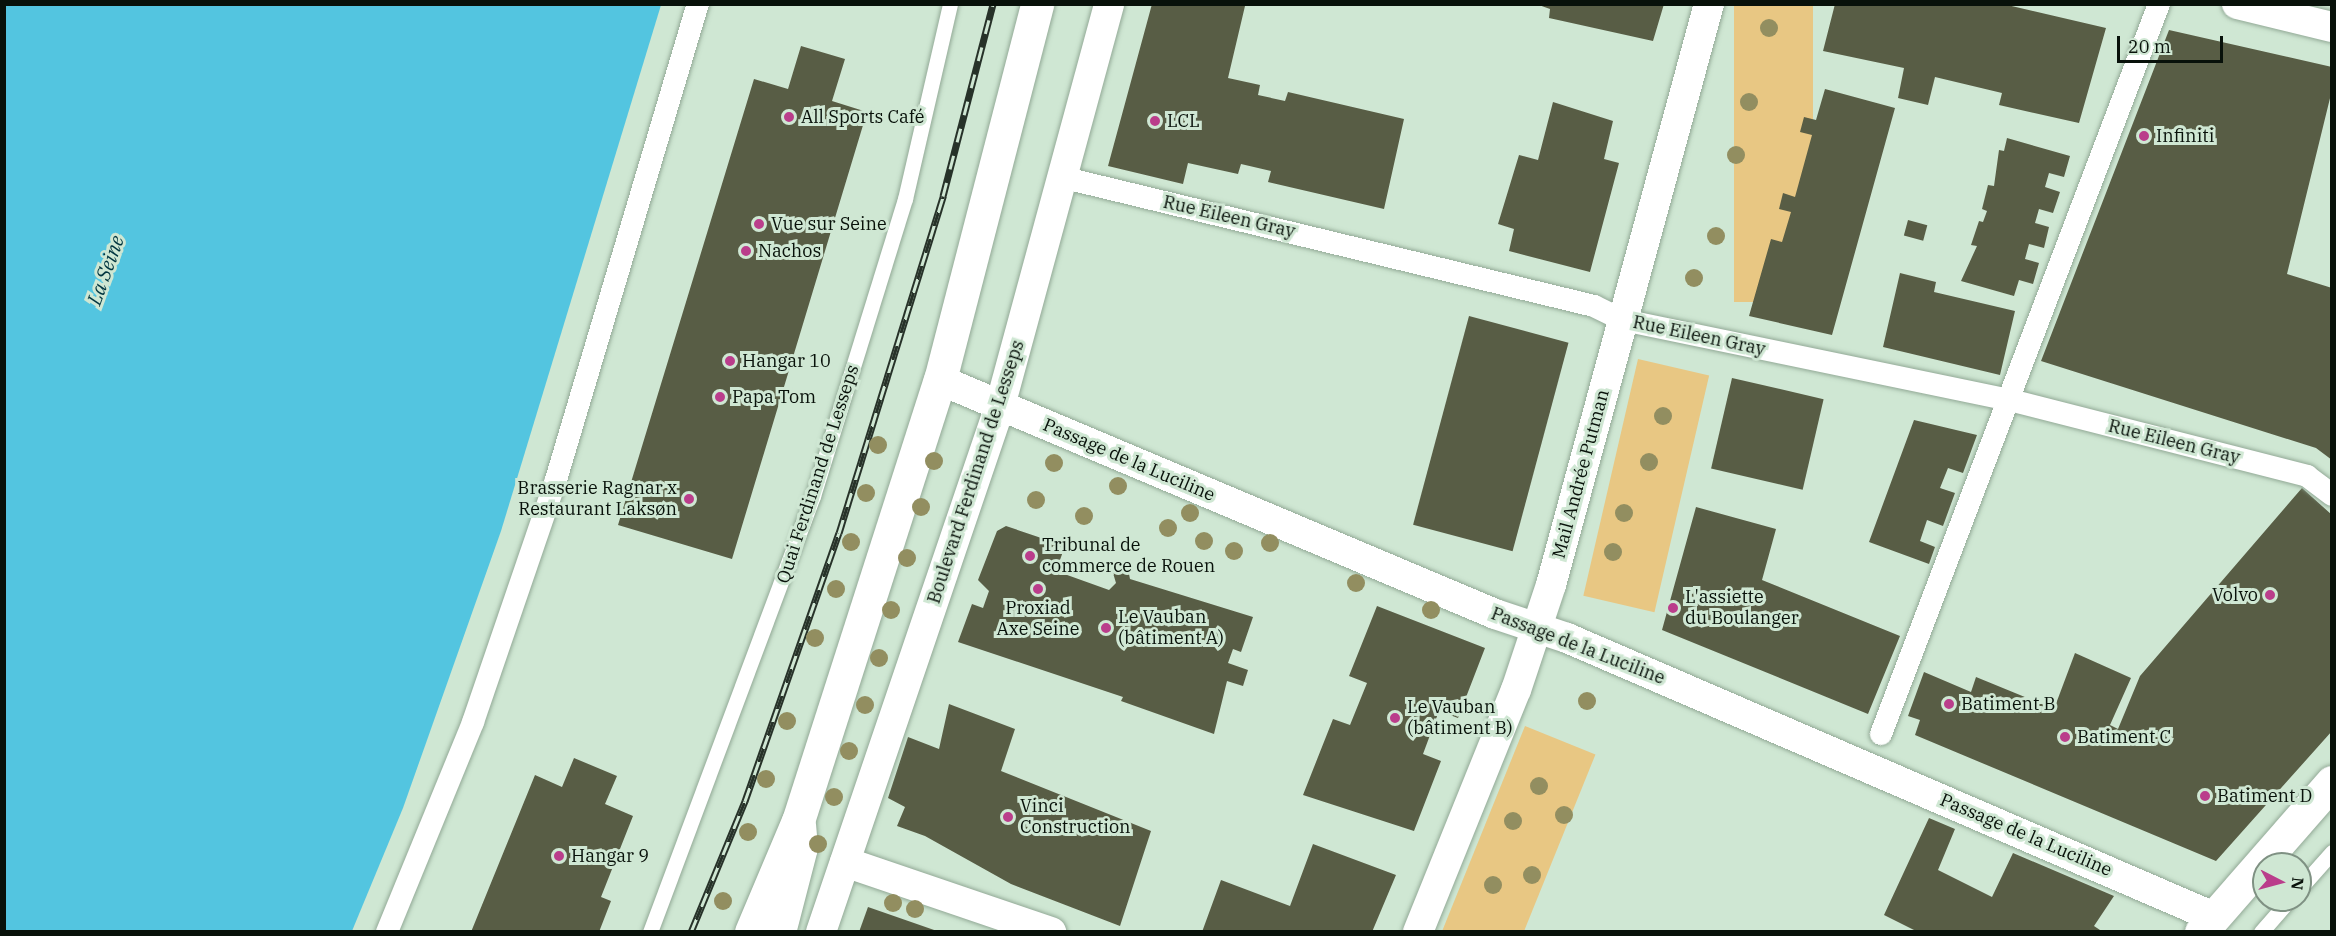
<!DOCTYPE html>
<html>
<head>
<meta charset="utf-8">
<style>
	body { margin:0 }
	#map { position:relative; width:2336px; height:936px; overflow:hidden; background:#cfe7d3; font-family:"IBM Plex Serif",serif }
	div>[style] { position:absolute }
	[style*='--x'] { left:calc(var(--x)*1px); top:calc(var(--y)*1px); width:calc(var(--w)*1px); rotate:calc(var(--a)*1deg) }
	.green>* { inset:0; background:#e8c783; transform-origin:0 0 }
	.water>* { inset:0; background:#53c5e0 }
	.building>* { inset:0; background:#585d45; transform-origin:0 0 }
	.roads { filter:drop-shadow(0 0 2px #92a996) drop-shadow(0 0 2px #92a996) }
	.service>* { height:15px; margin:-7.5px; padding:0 7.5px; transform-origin:7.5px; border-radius:7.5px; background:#fff }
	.pedestrian>* { height:22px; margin:-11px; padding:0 11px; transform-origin:11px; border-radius:11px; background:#fff }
	.minor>* { height:30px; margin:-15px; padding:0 15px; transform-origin:15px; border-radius:15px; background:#fff }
	.tertiary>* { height:33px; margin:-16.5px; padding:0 16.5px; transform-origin:16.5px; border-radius:16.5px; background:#fff }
	.primary>* { height:33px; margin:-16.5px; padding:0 16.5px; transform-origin:16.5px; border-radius:16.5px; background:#fff }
	.rail>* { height:7px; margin-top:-3.5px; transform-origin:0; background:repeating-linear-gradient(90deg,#cfe7d3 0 14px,#273229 0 28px); box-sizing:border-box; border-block:2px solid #273229 }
	.trees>* { width:18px; height:18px; margin:-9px; border-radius:50%; background:#928e60 }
	.dots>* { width:16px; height:16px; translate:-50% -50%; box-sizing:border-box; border:3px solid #cfe7d3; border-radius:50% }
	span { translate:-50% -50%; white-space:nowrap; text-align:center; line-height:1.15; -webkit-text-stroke:6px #cfe7d3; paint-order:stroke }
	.poi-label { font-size:18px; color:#08110a }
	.left { translate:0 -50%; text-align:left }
	.right { translate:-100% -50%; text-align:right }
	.street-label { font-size:18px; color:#08110a }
	.water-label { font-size:20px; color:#003540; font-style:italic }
	.frame { position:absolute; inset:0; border:6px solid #08110a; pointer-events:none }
	.north { position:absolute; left:2252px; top:852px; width:60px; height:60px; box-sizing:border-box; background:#cfe7d3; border:2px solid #7f9183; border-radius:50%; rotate:96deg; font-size:16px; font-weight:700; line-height:24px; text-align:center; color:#08110a }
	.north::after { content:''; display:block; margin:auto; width:21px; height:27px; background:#ba3d8b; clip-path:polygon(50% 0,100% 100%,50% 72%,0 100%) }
	.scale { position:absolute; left:2117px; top:36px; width:106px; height:27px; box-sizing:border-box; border:3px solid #08110a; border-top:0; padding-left:8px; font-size:18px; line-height:21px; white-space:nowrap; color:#08110a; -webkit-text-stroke:4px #cfe7d3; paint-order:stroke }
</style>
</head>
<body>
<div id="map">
	<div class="green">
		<div style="left:1734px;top:5px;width:79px;height:297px"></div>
		<div style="left:1638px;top:359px;width:73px;height:243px;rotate:13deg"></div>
		<div style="left:1525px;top:726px;width:76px;height:220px;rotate:22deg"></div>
	</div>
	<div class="water">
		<div style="clip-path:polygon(5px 4px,661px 5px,501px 531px,403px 808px,352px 931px,5px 931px)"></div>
	</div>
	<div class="building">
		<div style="clip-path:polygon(1152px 4px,1245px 6px,1228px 78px,1260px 85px,1258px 95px,1285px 101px,1288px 92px,1404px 119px,1384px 209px,1268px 182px,1271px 171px,1241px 164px,1238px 174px,1188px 163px,1183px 184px,1108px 166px)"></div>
		<div style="clip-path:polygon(1536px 4px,1664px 4px,1653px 41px,1549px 18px,1550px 9px)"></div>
		<div style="clip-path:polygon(1835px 4px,2003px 4px,2106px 28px,2079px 123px,1999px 105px,2002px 93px,1935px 77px,1928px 105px,1898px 98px,1904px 68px,1823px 51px)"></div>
		<div style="clip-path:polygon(2169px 30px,2332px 67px,2332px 90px,2287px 274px,2332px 288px,2332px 460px,2316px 448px,2041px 361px)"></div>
		<div style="clip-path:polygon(801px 46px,845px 59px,832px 101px,867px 112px,732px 559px,618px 525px,754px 79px,788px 89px)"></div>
		<div style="clip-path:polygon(1825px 89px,1895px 108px,1832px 335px,1749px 316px,1771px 239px,1782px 242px,1791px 212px,1779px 209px,1783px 193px,1795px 197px,1812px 135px,1800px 132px,1804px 117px,1816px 120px)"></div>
		<div style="clip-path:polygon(1553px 102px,1613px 121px,1604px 159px,1619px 163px,1590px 272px,1509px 251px,1514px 229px,1498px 224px,1519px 155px,1538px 160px)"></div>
		<div style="clip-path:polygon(2007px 138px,2070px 156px,2064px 177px,2049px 173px,2045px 187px,2060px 192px,2053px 213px,2039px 209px,2035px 223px,2049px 227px,2044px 248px,2029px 244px,2025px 259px,2039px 263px,2033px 284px,2019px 280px,2014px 296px,1961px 281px,1977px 246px,1971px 245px,1979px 221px,1983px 222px,1987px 211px,1982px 209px,1988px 185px,1994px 186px,1999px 150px,2004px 151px)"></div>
		<div style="left:1908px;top:220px;width:20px;height:16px;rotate:15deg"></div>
		<div style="clip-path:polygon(1900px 273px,1936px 282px,1934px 292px,2015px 311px,2000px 375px,1883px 347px)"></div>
		<div style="left:1469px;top:316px;width:103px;height:216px;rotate:15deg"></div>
		<div style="left:1732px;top:378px;width:94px;height:93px;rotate:13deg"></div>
		<div style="clip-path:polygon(1914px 420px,1977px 435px,1963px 473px,1948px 468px,1940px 488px,1955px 493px,1943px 526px,1927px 520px,1920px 541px,1935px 547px,1929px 564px,1869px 542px)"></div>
		<div style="clip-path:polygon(2302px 488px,2332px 515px,2332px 731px,2216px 861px,1915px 735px,1920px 720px,1908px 716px,1924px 672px,1971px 692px,1976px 677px,2054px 709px,2075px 653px,2131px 678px,2110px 725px,2118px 729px,2140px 676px)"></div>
		<div style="clip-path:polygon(1696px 507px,1776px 529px,1762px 580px,1900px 636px,1868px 714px,1662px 630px)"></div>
		<div style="clip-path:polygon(1006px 526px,1065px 546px,1056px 571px,1109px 590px,1116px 583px,1113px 573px,1128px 569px,1130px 579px,1253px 617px,1241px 652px,1233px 649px,1228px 663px,1248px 670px,1243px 686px,1227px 681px,1214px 734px,1121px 701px,1123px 697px,958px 642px,972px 604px,983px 608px,989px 591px,978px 580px,997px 531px)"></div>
		<div style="clip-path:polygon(1377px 606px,1485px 648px,1458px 718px,1439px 711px,1423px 754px,1441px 761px,1414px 831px,1303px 795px,1333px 719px,1350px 725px,1367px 683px,1349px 676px)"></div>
		<div style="clip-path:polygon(949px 704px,1015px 729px,1001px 771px,1151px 831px,1120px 926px,1011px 884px,925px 836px,897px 826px,905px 807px,888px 798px,908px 737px,939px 749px)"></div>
		<div style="clip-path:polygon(574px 758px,617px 776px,605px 804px,633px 816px,601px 897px,611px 901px,599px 932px,471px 932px,535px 775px,562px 787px)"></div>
		<div style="clip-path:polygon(1929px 818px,1955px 829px,1938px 870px,1992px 897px,2013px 853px,2114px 896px,2094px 926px,2103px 932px,1918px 932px,1884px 915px)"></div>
		<div style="clip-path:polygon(1313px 844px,1396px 875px,1372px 932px,1202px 932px,1221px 880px,1290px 906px)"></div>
		<div style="clip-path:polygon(868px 907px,937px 931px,937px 932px,859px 932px)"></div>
	</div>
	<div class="roads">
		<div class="service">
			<div style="--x:2300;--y:888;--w:48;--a:-48.4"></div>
			<div style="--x:650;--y:932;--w:465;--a:-69.5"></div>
			<div style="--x:813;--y:496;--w:311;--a:-72.8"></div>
			<div style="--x:905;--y:199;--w:200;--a:-77"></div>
			<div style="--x:2261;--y:932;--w:43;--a:-48.8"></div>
		</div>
		<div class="pedestrian">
			<div style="--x:1065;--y:178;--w:544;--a:13.6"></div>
			<div style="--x:1594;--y:306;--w:32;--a:26"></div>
			<div style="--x:1623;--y:320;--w:391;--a:11.7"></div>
			<div style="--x:2006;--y:399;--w:311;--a:14.3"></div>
			<div style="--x:2307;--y:476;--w:31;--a:37"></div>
			<div style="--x:1881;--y:734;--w:781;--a:-69.15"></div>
			<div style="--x:387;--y:932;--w:227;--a:-67.7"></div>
			<div style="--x:473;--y:722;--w:253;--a:-71.1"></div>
			<div style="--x:555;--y:483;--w:500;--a:-73.4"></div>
		</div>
		<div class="minor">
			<div style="--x:2237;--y:4;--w:98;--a:13.6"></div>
			<div style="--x:940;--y:380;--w:602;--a:22.86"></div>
			<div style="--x:1495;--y:614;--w:76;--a:18.4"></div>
			<div style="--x:1567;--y:638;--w:705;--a:23.33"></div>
			<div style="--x:845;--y:862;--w:218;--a:18.8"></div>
			<div style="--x:821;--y:932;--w:556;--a:-71.21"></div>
			<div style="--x:1000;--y:406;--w:417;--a:-74.8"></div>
			<div style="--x:1418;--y:932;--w:261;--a:-68"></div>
			<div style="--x:1516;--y:690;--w:111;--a:-71.6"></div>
			<div style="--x:1551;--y:585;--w:602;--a:-74.79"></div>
		</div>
		<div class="tertiary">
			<div style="--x:779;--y:932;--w:88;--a:-75.5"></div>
			<div style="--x:801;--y:847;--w:22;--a:-95"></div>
			<div style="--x:2201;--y:932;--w:199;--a:-48.9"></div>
		</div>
		<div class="primary">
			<div style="--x:751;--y:932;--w:121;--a:-67.1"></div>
			<div style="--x:798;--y:821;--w:463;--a:-72.2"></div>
			<div style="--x:940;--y:380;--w:388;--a:-75.5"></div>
		</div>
	</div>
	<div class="rail">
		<div style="--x:691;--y:932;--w:142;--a:-67.6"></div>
		<div style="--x:745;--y:801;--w:284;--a:-70.7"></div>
		<div style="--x:839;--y:533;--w:353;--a:-72.8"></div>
		<div style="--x:943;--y:196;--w:198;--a:-75.4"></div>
	</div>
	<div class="trees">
		<div style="left:1769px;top:28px"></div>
		<div style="left:1749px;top:102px"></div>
		<div style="left:1736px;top:155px"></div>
		<div style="left:1716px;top:236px"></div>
		<div style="left:1694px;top:278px"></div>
		<div style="left:1663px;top:416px"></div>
		<div style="left:878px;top:445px"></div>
		<div style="left:934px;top:461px"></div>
		<div style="left:1649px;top:462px"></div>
		<div style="left:1054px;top:463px"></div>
		<div style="left:1118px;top:486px"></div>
		<div style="left:866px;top:493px"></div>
		<div style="left:1036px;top:500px"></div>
		<div style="left:921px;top:507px"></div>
		<div style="left:1190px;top:513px"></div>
		<div style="left:1624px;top:513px"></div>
		<div style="left:1084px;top:516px"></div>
		<div style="left:1168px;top:528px"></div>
		<div style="left:1204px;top:541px"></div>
		<div style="left:851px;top:542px"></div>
		<div style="left:1270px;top:543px"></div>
		<div style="left:1234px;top:551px"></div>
		<div style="left:1613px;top:552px"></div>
		<div style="left:907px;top:558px"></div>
		<div style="left:1356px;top:583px"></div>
		<div style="left:836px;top:589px"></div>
		<div style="left:891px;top:610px"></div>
		<div style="left:1431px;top:610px"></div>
		<div style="left:815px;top:638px"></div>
		<div style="left:879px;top:658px"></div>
		<div style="left:1587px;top:701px"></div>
		<div style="left:865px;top:705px"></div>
		<div style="left:787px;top:721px"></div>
		<div style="left:849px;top:751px"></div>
		<div style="left:766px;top:779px"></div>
		<div style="left:1539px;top:786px"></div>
		<div style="left:834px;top:797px"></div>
		<div style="left:1564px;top:815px"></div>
		<div style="left:1513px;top:821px"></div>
		<div style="left:748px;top:832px"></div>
		<div style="left:818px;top:844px"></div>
		<div style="left:1532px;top:875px"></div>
		<div style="left:1493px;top:885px"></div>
		<div style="left:723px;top:901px"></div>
		<div style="left:893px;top:903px"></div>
		<div style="left:915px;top:909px"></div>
	</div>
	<div class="dots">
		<div style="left:789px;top:117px;background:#ba3d8b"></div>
		<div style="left:1155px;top:121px;background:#ba3d8b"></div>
		<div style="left:2144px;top:136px;background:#ba3d8b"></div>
		<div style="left:759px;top:224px;background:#ba3d8b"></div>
		<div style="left:746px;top:251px;background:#ba3d8b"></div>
		<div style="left:730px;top:361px;background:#ba3d8b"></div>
		<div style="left:720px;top:397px;background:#ba3d8b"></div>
		<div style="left:689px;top:499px;background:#ba3d8b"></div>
		<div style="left:1030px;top:556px;background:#ba3d8b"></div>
		<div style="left:1038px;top:589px;background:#ba3d8b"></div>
		<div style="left:2270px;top:595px;background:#ba3d8b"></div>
		<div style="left:1673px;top:608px;background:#ba3d8b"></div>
		<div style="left:1106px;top:628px;background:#ba3d8b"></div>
		<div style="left:1949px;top:704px;background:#ba3d8b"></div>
		<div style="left:1395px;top:718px;background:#ba3d8b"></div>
		<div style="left:2065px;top:737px;background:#ba3d8b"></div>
		<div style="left:2205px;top:796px;background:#ba3d8b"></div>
		<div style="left:1008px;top:817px;background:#ba3d8b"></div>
		<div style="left:559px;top:856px;background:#ba3d8b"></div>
	</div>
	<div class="poi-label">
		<span class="left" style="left:801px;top:117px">All Sports Café</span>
		<span class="left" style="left:1167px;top:121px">LCL</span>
		<span class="left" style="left:2156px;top:136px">Infiniti</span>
		<span class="left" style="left:771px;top:224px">Vue sur Seine</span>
		<span class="left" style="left:758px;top:251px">Nachos</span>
		<span class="left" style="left:742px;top:361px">Hangar 10</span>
		<span class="left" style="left:732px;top:397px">Papa Tom</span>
		<span class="right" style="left:677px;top:499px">Brasserie Ragnar x<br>Restaurant Laksøn</span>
		<span class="left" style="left:1042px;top:556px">Tribunal de<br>commerce de Rouen</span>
		<span class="right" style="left:2258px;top:595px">Volvo</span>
		<span class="left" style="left:1685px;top:608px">L'assiette<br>du Boulanger</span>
		<span style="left:1038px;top:619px">Proxiad<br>Axe Seine</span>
		<span class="left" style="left:1118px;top:628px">Le Vauban<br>(bâtiment A)</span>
		<span class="left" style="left:1961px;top:704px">Batiment B</span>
		<span class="left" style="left:1407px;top:718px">Le Vauban<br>(bâtiment B)</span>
		<span class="left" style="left:2077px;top:737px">Batiment C</span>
		<span class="left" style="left:2217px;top:796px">Batiment D</span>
		<span class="left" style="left:1020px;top:817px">Vinci<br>Construction</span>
		<span class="left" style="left:571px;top:856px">Hangar 9</span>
	</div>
	<div class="street-label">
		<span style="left:1229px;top:217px;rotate:13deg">Rue Eileen Gray</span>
		<span style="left:1699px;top:336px;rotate:12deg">Rue Eileen Gray</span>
		<span style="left:2174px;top:442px;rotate:14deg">Rue Eileen Gray</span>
		<span style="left:1129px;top:460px;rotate:23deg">Passage de la Luciline</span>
		<span style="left:976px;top:472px;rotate:-72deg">Boulevard Ferdinand de Lesseps</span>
		<span style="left:818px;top:474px;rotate:-72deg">Quai Ferdinand de Lesseps</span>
		<span style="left:1581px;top:474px;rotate:-75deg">Mail Andrée Putman</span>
		<span style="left:1578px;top:646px;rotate:21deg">Passage de la Luciline</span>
		<span style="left:2026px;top:835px;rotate:23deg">Passage de la Luciline</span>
	</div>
	<div class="water-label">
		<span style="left:105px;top:270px;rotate:-70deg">La Seine</span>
	</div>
	<div class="frame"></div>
	<div class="north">N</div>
	<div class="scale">20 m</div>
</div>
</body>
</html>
